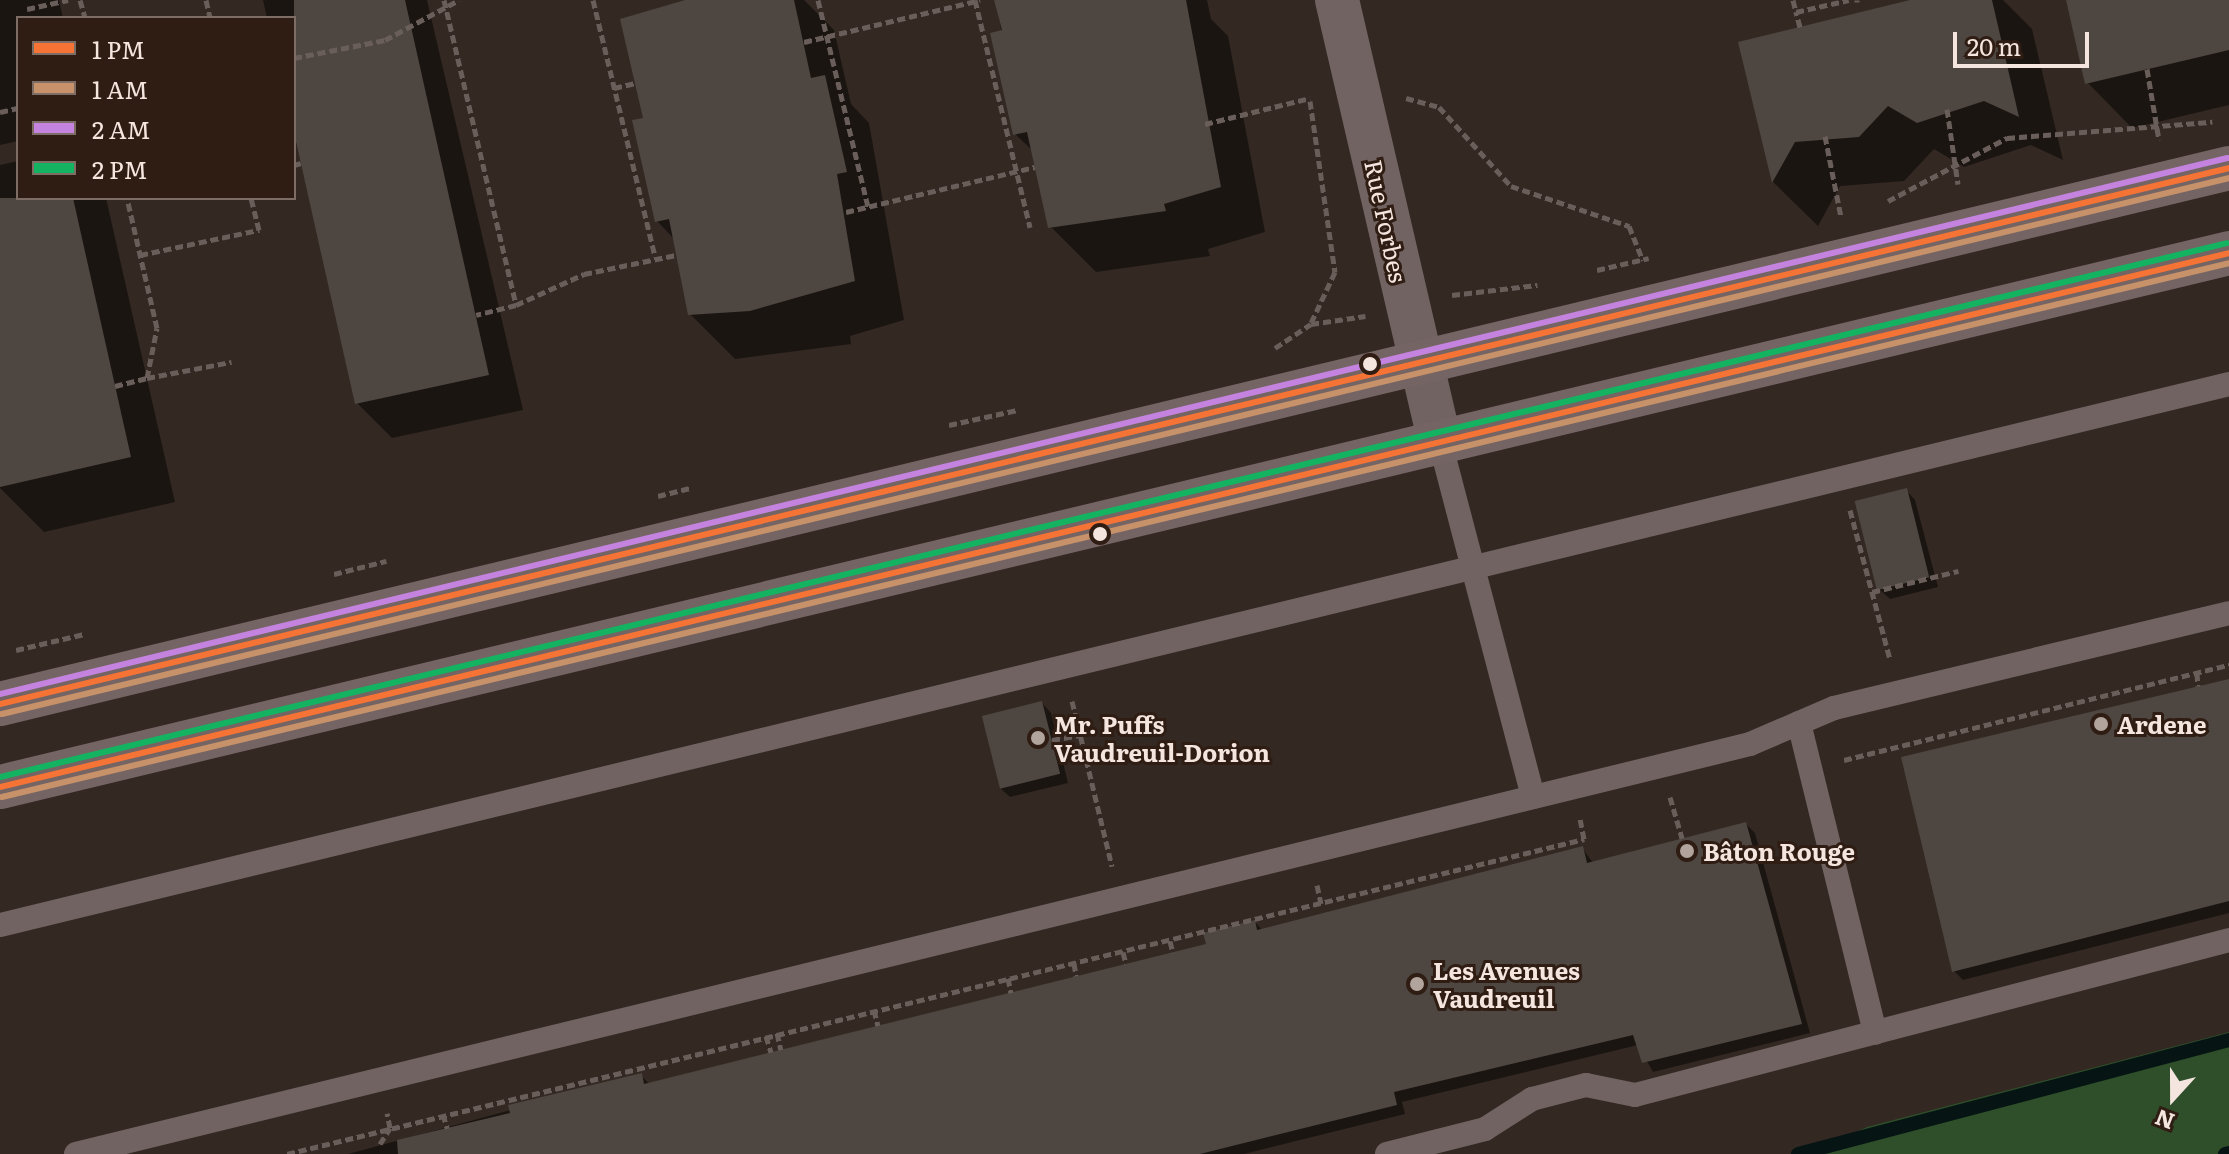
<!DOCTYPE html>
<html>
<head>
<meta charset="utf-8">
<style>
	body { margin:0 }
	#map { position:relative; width:2229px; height:1154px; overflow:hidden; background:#332822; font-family:Literata,serif }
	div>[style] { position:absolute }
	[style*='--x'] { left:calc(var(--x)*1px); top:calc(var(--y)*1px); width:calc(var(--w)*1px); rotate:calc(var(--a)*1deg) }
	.green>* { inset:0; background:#2e4f2a }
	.shadow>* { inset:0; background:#0007 }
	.stream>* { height:14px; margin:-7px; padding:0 7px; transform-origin:7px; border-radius:7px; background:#061514 }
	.building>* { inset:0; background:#4e4640; transform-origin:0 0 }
	.path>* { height:5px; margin-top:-2.5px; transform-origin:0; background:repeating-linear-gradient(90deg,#695e59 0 8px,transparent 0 12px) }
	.service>* { height:24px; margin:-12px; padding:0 12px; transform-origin:12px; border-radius:12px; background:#716361 }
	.minor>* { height:44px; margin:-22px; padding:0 22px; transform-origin:22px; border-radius:22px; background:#716361 }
	.secondary>* { height:44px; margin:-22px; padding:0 22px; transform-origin:22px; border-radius:22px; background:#746463 }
	.bus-1>* { height:6px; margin:-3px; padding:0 3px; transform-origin:3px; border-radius:3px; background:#f57335 }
	.bus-2>* { height:6px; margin:-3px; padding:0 3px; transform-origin:3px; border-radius:3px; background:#c7916a }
	.bus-3>* { height:6px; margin:-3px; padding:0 3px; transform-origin:3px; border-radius:3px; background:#c483df }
	.bus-4>* { height:6px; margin:-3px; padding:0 3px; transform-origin:3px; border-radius:3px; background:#13b361 }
	.dots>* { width:22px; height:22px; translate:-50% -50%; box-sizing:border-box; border:4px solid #2f1c12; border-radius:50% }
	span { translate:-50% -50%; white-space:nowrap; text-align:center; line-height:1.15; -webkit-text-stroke:6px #2f1c12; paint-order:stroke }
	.street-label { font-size:24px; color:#f4e6df }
	.poi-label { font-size:24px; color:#f4e6df; font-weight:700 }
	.left { translate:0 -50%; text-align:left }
	.legend { position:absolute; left:16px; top:16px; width:280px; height:184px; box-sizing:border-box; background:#2f1c12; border:2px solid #7e6d64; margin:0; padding:10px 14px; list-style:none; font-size:24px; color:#f4e6df }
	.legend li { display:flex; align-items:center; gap:16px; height:40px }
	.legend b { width:40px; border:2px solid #7e6d64 }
	.north { position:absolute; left:2133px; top:1058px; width:80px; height:80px; -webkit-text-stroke:6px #2f1c12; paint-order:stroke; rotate:201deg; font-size:22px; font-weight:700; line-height:32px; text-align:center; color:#f4e6df }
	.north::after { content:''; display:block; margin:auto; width:28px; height:36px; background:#f4e6df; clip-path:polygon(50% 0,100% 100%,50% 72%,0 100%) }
	.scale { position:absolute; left:1953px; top:32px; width:136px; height:36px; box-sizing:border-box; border:4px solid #f4e6df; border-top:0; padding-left:10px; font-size:24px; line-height:28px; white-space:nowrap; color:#f4e6df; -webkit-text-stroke:6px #2f1c12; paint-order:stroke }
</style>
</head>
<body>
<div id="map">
	<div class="green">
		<div style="clip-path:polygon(2229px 1032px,2229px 1154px,1807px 1154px,1867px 1127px)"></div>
	</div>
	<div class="shadow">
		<div style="clip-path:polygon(0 0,59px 0,63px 18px,18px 18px,18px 141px,0 145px)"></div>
		<div style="clip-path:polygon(263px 0,427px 0,523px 410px,392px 438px,357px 403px,294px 134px,294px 18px,267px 18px)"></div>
		<div style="clip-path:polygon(687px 0,804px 0,834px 30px,851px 104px,869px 123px,904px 320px,850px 336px,851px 344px,735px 359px,690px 314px,675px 240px,657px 221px,646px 119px)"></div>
		<div style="clip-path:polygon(997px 0,1207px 0,1211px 19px,1228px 36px,1265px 232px,1208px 249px,1210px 256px,1096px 272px,1050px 226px,1034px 152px,1015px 134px)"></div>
		<div style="clip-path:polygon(1922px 0,2003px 0,2032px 29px,2063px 160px,2031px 145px,1964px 167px,1934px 149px,1904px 181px,1840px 186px,1818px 226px,1773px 182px,1740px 44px)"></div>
		<div style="clip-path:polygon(2068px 0,2229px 0,2229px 105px,2132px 128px,2087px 82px)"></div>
		<div style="clip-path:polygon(18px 161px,18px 198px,106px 198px,175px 502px,44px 532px,0 488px,0 165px)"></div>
		<div style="clip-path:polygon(1906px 490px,1915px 500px,1938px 587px,1890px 599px,1880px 590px)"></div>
		<div style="clip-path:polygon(2229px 680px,2229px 913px,1963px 980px,1954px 971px)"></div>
		<div style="clip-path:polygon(1042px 703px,1051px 713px,1068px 783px,1010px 797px,1000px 788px)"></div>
		<div style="clip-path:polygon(1746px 824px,1755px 833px,1810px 1033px,1653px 1072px,1638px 1045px,1402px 1102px,1405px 1114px,1244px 1154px,348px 1154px,641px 1075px,650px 1085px,1208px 946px,1255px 922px,1263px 931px,1583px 849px,1593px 863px)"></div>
	</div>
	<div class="stream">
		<div style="--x:1798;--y:1154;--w:446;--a:-14.8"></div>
		<div style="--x:2225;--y:1154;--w:4;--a:-14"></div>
	</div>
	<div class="building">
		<div style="clip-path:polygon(294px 0,405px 0,489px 375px,355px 404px,294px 133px)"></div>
		<div style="clip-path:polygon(685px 0,794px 0,811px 78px,825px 75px,847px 172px,837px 174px,855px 281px,750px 311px,688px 315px,669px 219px,655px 222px,632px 120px,643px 118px,620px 19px)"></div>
		<div style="clip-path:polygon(994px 0,1186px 0,1221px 187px,1164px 204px,1166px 211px,1048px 228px,1027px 132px,1013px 135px,990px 33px,1002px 30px)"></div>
		<div style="clip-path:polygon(1910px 0,1992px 0,2019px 117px,1984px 101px,1917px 123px,1888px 106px,1859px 137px,1795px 142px,1772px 183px,1738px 42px)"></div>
		<div style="clip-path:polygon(2066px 0,2229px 0,2229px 50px,2085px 84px)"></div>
		<div style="clip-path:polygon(0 198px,73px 198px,131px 457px,0 487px)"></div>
		<div style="left:1907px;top:488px;width:92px;height:54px;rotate:76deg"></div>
		<div style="clip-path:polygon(2229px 679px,2229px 901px,1952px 972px,1901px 757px)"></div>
		<div style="left:1042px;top:701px;width:75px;height:62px;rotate:76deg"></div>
		<div style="clip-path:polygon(1746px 822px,1802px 1024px,1642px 1063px,1633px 1035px,1394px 1092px,1397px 1105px,1200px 1154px,398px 1154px,397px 1140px,510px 1113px,508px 1105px,642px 1073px,644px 1084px,1206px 944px,1203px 933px,1255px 920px,1257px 930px,1583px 846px,1587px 863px)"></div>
	</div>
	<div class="path">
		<div style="--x:80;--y:0;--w:19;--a:74"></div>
		<div style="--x:206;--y:0;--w:18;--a:77"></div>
		<div style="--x:444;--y:0;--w:313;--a:76.7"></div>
		<div style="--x:516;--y:305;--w:41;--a:166"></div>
		<div style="--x:593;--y:0;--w:264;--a:76.4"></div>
		<div style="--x:818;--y:0;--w:213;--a:76.4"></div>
		<div style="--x:975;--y:0;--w:234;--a:76.4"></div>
		<div style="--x:1793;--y:0;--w:12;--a:76"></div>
		<div style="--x:1857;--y:0;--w:2;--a:90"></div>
		<div style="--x:27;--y:9;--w:42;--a:-12.4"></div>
		<div style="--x:1800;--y:27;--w:16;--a:-105"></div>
		<div style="--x:1796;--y:12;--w:54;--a:-12.8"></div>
		<div style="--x:804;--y:42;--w:181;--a:-13.4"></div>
		<div style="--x:294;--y:58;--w:93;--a:-11.2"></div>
		<div style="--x:385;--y:40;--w:84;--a:-28.4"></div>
		<div style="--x:2147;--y:69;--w:72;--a:80.4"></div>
		<div style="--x:614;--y:88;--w:22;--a:-13"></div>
		<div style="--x:1406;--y:98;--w:34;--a:15"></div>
		<div style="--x:1439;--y:107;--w:107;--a:47.7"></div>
		<div style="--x:1511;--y:186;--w:125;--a:18.7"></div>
		<div style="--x:1629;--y:226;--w:37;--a:68"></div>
		<div style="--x:1310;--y:101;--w:173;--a:81.7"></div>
		<div style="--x:1335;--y:272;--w:56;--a:115.2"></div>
		<div style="--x:1947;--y:109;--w:76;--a:81.7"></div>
		<div style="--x:0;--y:112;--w:18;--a:-13"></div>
		<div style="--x:1205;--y:124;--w:108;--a:-13.9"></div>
		<div style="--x:1825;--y:136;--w:83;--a:78.8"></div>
		<div style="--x:294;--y:165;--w:7;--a:-16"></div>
		<div style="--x:1888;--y:201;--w:135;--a:-27.9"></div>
		<div style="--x:2007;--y:138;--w:206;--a:-4.5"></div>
		<div style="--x:846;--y:212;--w:194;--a:-13.4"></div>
		<div style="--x:140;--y:255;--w:122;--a:-11.9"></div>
		<div style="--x:259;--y:230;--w:33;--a:-104"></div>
		<div style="--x:1597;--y:270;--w:53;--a:-13"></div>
		<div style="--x:1452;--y:295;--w:86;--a:-6.7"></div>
		<div style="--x:516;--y:305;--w:75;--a:-24.5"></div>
		<div style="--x:584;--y:274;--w:94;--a:-11.7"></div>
		<div style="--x:1275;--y:348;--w:43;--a:-33.7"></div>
		<div style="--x:1311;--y:324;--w:55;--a:-8.4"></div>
		<div style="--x:147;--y:378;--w:86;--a:-10.8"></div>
		<div style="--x:115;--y:386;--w:33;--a:-14"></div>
		<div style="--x:147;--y:378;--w:51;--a:-78.7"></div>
		<div style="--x:157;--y:328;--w:133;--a:-103"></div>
		<div style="--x:949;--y:425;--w:70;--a:-12.4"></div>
		<div style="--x:658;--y:496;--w:34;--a:-14"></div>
		<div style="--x:1850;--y:510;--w:154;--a:75"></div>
		<div style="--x:334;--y:574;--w:54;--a:-14"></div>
		<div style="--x:1872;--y:592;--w:89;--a:-13.7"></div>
		<div style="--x:16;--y:650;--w:70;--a:-13.2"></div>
		<div style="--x:2197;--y:673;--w:13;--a:86"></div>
		<div style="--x:1072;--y:701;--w:170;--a:76.4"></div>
		<div style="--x:1052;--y:740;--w:28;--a:-10"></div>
		<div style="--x:1844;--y:760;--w:397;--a:-13.9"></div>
		<div style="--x:1670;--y:797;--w:43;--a:73.7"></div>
		<div style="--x:1317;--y:885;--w:19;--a:78"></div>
		<div style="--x:1170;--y:941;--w:12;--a:76"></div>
		<div style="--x:1123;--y:952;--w:12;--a:76"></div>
		<div style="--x:1074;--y:963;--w:13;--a:81"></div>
		<div style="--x:1008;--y:978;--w:15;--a:79"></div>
		<div style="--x:874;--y:1010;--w:16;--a:76"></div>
		<div style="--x:777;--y:1033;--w:17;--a:77"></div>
		<div style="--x:766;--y:1036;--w:17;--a:73"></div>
		<div style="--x:443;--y:1114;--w:15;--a:74"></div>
		<div style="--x:380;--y:1144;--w:19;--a:-58"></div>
		<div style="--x:390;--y:1128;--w:15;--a:-101"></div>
		<div style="--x:287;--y:1154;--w:1335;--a:-13.65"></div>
		<div style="--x:1584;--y:839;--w:20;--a:-101"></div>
	</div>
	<div class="service">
		<div style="--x:1440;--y:442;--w:367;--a:75.3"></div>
		<div style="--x:1799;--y:723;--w:319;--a:76.2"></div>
		<div style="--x:0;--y:925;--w:2294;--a:-13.64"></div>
		<div style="--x:76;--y:1154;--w:1723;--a:-13.76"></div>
		<div style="--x:1750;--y:744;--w:91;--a:-23.2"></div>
		<div style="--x:1834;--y:708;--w:406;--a:-13.5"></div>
		<div style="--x:1387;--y:1154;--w:101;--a:-14.3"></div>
		<div style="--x:1485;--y:1129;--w:56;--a:-32.6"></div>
		<div style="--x:1532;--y:1099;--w:56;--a:-14.5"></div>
		<div style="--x:1586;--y:1085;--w:50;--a:11.5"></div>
		<div style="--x:1635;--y:1095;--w:614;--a:-14.62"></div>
	</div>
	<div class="minor">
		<div style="--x:1337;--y:0;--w:454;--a:76.9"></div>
	</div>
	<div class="secondary">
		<div style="--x:0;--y:704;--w:2293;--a:-13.52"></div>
		<div style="--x:0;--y:787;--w:2292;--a:-13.47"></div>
	</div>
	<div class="bus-1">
		<div style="--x:0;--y:704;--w:2293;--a:-13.52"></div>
		<div style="--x:0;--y:787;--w:2292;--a:-13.47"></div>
	</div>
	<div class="bus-2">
		<div style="--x:2;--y:714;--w:2291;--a:-13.53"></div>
		<div style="--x:2;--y:797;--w:2290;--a:-13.48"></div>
	</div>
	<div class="bus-3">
		<div style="--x:0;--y:694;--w:2291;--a:-13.53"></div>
	</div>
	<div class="bus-4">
		<div style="--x:0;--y:777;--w:2290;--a:-13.48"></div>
	</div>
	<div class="dots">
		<div style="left:1370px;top:364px;background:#f4e6df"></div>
		<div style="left:1100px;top:534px;background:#f4e6df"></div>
		<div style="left:2101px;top:724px;background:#b0a49d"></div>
		<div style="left:1038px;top:738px;background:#b0a49d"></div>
		<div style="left:1687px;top:851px;background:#b0a49d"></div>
		<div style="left:1417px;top:984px;background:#b0a49d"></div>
	</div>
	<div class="street-label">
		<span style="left:1387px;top:221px;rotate:78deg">Rue Forbes</span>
	</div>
	<div class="poi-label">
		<span class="left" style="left:1054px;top:738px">Mr. Puffs<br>Vaudreuil-Dorion</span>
		<span class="left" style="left:2117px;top:724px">Ardene</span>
		<span class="left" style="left:1703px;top:851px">Bâton Rouge</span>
		<span class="left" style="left:1433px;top:984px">Les Avenues<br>Vaudreuil</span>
	</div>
	<ul class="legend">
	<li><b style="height:10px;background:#f57335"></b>1 PM</li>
	<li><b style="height:10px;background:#c7916a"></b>1 AM</li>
	<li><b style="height:10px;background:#c483df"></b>2 AM</li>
	<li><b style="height:10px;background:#13b361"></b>2 PM</li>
	</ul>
	<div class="north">N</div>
	<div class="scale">20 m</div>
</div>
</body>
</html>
